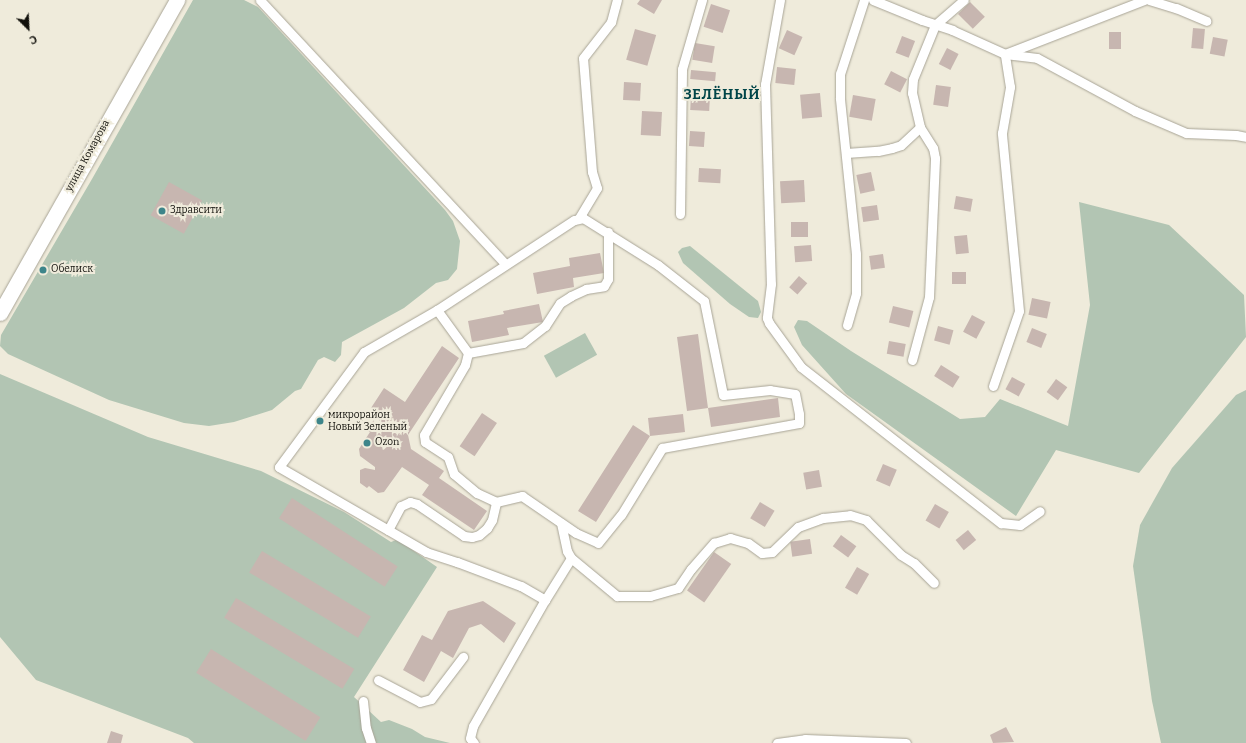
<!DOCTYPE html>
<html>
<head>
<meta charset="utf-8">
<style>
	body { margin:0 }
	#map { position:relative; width:1246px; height:743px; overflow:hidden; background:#efebdb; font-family:Bitter,serif }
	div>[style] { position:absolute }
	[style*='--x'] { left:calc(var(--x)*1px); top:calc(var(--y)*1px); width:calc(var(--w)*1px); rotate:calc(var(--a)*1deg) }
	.green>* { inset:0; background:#b2c5b3; transform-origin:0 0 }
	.building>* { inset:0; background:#c7b6b0; transform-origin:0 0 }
	.roads { filter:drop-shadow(0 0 1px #a8a496) drop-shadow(0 0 1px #a8a496) }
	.street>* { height:9px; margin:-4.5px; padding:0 4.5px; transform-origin:4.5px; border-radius:4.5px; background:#fff }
	.primary>* { height:15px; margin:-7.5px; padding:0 7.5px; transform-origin:7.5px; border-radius:7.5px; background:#fff }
	.dots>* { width:11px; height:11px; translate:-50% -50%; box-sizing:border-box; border:2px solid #efebdb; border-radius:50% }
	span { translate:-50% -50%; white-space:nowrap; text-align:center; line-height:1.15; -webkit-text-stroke:4px #efebdb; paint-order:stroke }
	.street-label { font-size:10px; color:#11100b }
	.poi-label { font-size:10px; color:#11100b }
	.left { translate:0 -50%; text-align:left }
	.district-label { font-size:14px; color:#004548; font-weight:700; letter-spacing:1px }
	.north { position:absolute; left:8px; top:8px; width:40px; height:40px; -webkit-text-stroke:3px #efebdb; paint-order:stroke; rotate:156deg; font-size:11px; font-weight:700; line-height:16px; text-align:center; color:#11100b }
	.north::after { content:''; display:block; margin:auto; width:14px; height:18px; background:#11100b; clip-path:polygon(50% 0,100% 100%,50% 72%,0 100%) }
</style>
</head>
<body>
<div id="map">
	<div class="green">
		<div style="clip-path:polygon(193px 0,244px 0,258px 7px,445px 210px,453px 221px,460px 241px,457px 269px,448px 280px,436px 283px,404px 308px,342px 342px,341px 355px,335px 362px,324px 357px,318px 360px,301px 389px,295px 391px,272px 410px,234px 422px,209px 426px,184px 423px,109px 400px,8px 354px,0 346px,1px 335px,92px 179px)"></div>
		<div style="clip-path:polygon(1079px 202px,1169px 225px,1244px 295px,1246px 337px,1139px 473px,1056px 450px,1016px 516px,846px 394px,802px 345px,794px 327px,798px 320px,807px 321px,851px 351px,960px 419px,985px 417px,1000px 399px,1068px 426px,1090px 305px)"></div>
		<div style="clip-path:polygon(690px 246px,758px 301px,761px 312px,758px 318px,749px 317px,730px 304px,683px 263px,678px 252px,682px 248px)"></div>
		<div style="left:585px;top:333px;width:25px;height:47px;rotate:61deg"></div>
		<div style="clip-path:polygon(0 374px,148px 437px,261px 471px,344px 512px,391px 542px,396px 540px,401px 542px,437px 567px,354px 697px,381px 722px,389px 720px,412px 729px,425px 737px,450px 743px,194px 743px,188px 738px,36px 680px,0 637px)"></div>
		<div style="clip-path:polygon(1246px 390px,1246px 743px,1161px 743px,1152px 701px,1133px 566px,1140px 525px,1172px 468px,1236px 395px)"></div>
	</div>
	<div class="building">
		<div style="clip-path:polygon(640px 0,662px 0,654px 14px,637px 4px)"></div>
		<div style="left:970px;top:2px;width:21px;height:17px;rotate:45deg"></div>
		<div style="left:711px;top:4px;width:20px;height:24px;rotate:18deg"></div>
		<div style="left:1193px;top:28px;width:12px;height:20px;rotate:5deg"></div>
		<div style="left:635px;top:29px;width:22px;height:32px;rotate:16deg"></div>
		<div style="left:787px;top:30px;width:17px;height:20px;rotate:24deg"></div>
		<div style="left:1109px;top:32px;width:12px;height:17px"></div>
		<div style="left:902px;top:36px;width:14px;height:18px;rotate:21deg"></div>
		<div style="left:1213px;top:37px;width:15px;height:17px;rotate:11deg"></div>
		<div style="left:695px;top:43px;width:20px;height:17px;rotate:9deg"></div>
		<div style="left:947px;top:48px;width:13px;height:18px;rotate:27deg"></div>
		<div style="left:777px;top:67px;width:19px;height:16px;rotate:6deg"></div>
		<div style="left:691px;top:70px;width:25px;height:9px;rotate:5deg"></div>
		<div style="left:891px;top:71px;width:18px;height:15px;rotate:27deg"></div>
		<div style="left:624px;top:82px;width:17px;height:18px;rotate:3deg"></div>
		<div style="left:936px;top:85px;width:15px;height:20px;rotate:8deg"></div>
		<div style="left:820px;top:93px;width:24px;height:20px;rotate:85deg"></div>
		<div style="left:691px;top:95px;width:19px;height:15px;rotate:3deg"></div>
		<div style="left:853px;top:95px;width:23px;height:22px;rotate:10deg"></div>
		<div style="left:642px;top:111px;width:20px;height:24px;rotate:3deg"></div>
		<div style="left:690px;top:131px;width:15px;height:15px;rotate:4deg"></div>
		<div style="left:699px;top:168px;width:22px;height:14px;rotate:3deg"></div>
		<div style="left:871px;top:172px;width:19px;height:15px;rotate:78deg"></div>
		<div style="left:804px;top:180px;width:22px;height:24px;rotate:87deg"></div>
		<div style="left:169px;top:182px;width:38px;height:38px;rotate:29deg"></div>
		<div style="left:956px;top:196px;width:17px;height:13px;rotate:10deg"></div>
		<div style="left:877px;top:205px;width:15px;height:16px;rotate:82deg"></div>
		<div style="left:791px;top:222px;width:17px;height:15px"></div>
		<div style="left:967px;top:235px;width:18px;height:13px;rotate:84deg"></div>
		<div style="left:811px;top:245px;width:16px;height:17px;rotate:86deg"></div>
		<div style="clip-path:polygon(600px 253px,604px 273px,573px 278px,574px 287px,537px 294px,533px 273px,570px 266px,569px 258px)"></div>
		<div style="left:883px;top:254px;width:14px;height:14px;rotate:82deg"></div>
		<div style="left:952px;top:272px;width:14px;height:12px"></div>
		<div style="left:799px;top:276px;width:11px;height:15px;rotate:41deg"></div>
		<div style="left:1032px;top:298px;width:19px;height:17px;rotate:12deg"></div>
		<div style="clip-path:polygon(539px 304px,543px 322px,507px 328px,509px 335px,472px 342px,468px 321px,504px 314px,503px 311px)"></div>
		<div style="left:893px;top:306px;width:21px;height:17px;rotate:14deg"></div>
		<div style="left:972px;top:315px;width:15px;height:19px;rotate:28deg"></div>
		<div style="left:938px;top:326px;width:16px;height:15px;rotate:15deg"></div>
		<div style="left:1032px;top:328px;width:16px;height:15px;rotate:22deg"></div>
		<div style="clip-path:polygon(698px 334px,708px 408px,778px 398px,780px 417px,711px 427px,708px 408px,687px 411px,677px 337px)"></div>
		<div style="left:889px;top:341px;width:17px;height:13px;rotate:10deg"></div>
		<div style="clip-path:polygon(442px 346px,459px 358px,408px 435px,411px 449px,444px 471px,439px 478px,487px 511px,474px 530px,422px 495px,429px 485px,402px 467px,384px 492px,378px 493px,369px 486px,367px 488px,360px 483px,360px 470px,365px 468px,375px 470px,375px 467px,360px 456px,359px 449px,370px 432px,367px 430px,378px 414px,371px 408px,384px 388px,405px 402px)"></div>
		<div style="left:941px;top:365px;width:22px;height:13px;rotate:32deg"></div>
		<div style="left:1012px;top:377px;width:15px;height:14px;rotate:28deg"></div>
		<div style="left:1056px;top:379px;width:14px;height:16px;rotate:36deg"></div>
		<div style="left:482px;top:413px;width:18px;height:40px;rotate:34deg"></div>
		<div style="clip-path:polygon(683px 414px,685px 432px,650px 436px,596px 522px,578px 511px,633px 425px,650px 436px,648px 418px)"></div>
		<div style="left:883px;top:464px;width:15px;height:18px;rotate:23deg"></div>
		<div style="left:819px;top:470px;width:17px;height:16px;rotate:80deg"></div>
		<div style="left:292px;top:498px;width:126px;height:24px;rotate:33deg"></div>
		<div style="left:760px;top:502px;width:17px;height:19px;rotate:31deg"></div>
		<div style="left:935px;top:504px;width:16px;height:19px;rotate:30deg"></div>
		<div style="left:968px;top:530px;width:13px;height:16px;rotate:51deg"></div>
		<div style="left:841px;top:535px;width:19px;height:14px;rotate:36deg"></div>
		<div style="left:810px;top:539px;width:15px;height:20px;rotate:82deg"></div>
		<div style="left:262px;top:551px;width:127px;height:25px;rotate:31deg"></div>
		<div style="left:714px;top:552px;width:21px;height:47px;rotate:35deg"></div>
		<div style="left:857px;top:567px;width:14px;height:24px;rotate:30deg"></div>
		<div style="left:236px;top:598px;width:138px;height:23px;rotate:31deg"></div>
		<div style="clip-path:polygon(483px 601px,516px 623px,504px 643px,481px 624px,469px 628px,453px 658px,441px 651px,424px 682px,403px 670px,422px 635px,432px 640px,448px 611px)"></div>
		<div style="left:211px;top:649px;width:129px;height:28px;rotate:32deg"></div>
		<div style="clip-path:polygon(1006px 727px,1014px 742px,993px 743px,990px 735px)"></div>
		<div style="clip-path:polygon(111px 731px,123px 735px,121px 743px,107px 743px)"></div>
	</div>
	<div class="roads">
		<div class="street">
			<div style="--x:260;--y:0;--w:360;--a:47.1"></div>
			<div style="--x:780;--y:0;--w:85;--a:100.1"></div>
			<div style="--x:765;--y:84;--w:200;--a:88.3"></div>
			<div style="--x:771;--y:284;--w:34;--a:97"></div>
			<div style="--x:767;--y:318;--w:5;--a:68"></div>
			<div style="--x:769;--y:323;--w:54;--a:54"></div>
			<div style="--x:801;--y:367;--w:254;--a:38"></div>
			<div style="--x:1001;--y:523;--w:19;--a:6"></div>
			<div style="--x:1020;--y:525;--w:24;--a:-35"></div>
			<div style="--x:873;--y:0;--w:53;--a:22.2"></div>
			<div style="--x:922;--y:20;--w:32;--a:18"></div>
			<div style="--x:952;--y:30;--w:58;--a:24.4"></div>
			<div style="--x:1005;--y:54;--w:149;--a:-21.2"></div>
			<div style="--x:1149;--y:0;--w:28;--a:17"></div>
			<div style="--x:1176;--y:8;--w:33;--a:23"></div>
			<div style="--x:846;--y:153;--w:32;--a:-4"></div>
			<div style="--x:878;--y:151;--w:14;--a:-12"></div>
			<div style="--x:892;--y:148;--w:9;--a:-18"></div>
			<div style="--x:901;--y:145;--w:26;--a:-43"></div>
			<div style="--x:680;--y:214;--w:145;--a:-89.2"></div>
			<div style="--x:682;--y:69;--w:72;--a:-73.8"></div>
			<div style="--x:579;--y:218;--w:35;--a:-59"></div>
			<div style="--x:597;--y:188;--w:17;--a:-107"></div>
			<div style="--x:592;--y:172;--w:114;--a:-94.5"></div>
			<div style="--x:583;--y:58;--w:46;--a:-52.1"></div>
			<div style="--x:611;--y:22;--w:23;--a:-75"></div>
			<div style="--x:437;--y:310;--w:53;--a:54.2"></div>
			<div style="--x:468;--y:353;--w:12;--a:104"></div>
			<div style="--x:465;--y:365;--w:81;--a:120.4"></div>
			<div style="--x:424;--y:435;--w:7;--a:82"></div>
			<div style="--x:425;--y:442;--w:27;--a:33"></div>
			<div style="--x:448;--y:457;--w:18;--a:71"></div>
			<div style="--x:454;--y:474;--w:30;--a:40"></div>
			<div style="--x:477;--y:493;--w:21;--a:25"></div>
			<div style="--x:496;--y:502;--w:27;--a:-13"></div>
			<div style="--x:522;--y:496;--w:65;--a:34.4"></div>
			<div style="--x:576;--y:533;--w:24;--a:24"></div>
			<div style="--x:598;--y:543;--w:36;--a:-51"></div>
			<div style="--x:621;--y:515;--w:79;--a:-58.5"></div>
			<div style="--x:662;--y:448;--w:139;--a:-10.3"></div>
			<div style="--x:799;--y:423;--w:9;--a:-90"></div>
			<div style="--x:799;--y:414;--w:20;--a:-101"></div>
			<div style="--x:795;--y:394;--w:25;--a:-171"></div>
			<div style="--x:770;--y:390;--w:47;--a:173.9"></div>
			<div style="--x:723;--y:395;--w:96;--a:-101.4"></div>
			<div style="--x:704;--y:301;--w:58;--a:-142"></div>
			<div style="--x:658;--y:265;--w:89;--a:-147.9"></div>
			<div style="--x:583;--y:218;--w:9;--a:167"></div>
			<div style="--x:574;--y:220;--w:164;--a:146.7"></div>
			<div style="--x:437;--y:310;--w:84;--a:150.1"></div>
			<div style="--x:364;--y:352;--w:143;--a:126.5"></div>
			<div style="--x:279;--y:467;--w:170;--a:30"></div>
			<div style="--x:426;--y:552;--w:33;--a:18"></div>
			<div style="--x:457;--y:562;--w:68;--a:20.6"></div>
			<div style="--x:521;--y:586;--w:28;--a:30"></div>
			<div style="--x:847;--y:325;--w:33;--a:-74"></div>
			<div style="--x:856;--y:293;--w:39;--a:-90"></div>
			<div style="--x:856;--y:254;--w:157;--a:-95.9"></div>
			<div style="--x:840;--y:98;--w:24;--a:-90"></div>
			<div style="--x:840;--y:74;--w:78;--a:-72"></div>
			<div style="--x:468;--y:353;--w:56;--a:-10.3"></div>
			<div style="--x:523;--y:343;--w:28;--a:-38"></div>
			<div style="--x:545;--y:326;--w:27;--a:-57"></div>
			<div style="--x:560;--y:303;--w:13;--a:-32"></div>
			<div style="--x:571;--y:296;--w:17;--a:-25"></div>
			<div style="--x:586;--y:289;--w:18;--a:-9"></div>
			<div style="--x:604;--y:286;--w:8;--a:-60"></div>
			<div style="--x:608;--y:279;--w:47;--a:-90"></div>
			<div style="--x:912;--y:360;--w:65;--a:-74.9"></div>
			<div style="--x:929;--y:297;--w:139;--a:-87.5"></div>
			<div style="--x:935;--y:158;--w:10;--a:-101"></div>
			<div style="--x:933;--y:148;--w:25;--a:-122"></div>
			<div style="--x:920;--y:127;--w:35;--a:-103"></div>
			<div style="--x:912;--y:93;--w:14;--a:-86"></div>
			<div style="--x:913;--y:79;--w:58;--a:-67.8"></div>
			<div style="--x:935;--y:25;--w:38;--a:-41"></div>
			<div style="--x:993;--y:386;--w:79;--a:-70.9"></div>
			<div style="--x:1019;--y:311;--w:179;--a:-95.5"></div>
			<div style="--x:1002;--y:133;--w:47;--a:-80.1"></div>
			<div style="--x:1010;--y:87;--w:33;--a:-99"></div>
			<div style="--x:1005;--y:54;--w:32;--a:7"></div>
			<div style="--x:1037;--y:58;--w:111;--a:28.4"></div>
			<div style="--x:1135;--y:111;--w:56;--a:23.3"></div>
			<div style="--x:1186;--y:133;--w:50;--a:2.3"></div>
			<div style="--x:1236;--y:135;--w:10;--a:11"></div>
			<div style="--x:561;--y:523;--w:29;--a:78"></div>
			<div style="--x:567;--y:551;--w:8;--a:60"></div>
			<div style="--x:571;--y:558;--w:60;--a:39.6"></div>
			<div style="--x:617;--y:596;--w:33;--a:0"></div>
			<div style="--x:650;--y:596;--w:29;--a:-16"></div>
			<div style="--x:678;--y:588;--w:23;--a:-56"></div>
			<div style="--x:691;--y:569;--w:35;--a:-49"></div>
			<div style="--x:714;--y:543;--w:17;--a:-17"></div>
			<div style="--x:730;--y:538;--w:19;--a:16"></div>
			<div style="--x:748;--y:543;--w:17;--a:36"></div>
			<div style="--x:762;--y:553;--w:10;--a:-6"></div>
			<div style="--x:772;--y:552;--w:36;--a:-44"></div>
			<div style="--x:798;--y:527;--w:27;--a:-20"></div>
			<div style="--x:823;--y:518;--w:27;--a:-6"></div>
			<div style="--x:850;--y:515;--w:17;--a:17"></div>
			<div style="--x:866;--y:520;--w:49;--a:45"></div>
			<div style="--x:901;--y:555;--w:15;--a:32"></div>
			<div style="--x:914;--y:563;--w:28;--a:45"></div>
			<div style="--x:388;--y:530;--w:27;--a:-62"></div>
			<div style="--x:401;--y:506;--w:10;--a:-24"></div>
			<div style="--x:410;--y:502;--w:7;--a:16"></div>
			<div style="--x:417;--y:504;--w:57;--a:34.2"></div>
			<div style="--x:464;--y:536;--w:8;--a:7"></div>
			<div style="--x:472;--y:537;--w:7;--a:-16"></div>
			<div style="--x:479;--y:535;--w:11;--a:-41"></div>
			<div style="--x:487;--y:528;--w:9;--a:-58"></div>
			<div style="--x:492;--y:520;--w:18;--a:-77"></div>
			<div style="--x:378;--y:680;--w:47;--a:27.6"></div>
			<div style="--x:420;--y:702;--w:11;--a:-15"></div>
			<div style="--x:431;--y:699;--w:53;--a:-52.7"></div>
			<div style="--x:363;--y:701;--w:27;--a:84"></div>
			<div style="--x:366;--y:728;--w:16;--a:72"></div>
			<div style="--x:474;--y:743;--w:6;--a:-129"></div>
			<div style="--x:470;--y:738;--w:12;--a:-76"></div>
			<div style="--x:473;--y:726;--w:145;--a:-60.3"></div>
			<div style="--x:545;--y:600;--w:49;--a:-58.2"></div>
			<div style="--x:777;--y:743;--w:28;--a:-8"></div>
			<div style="--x:805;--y:739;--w:101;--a:2.3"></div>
		</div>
		<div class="primary">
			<div style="--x:0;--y:313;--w:360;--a:-60.5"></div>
		</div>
	</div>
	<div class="dots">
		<div style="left:162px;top:211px;background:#3d858a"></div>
		<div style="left:43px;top:270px;background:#3d858a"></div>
		<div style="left:320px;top:421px;background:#3d858a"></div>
		<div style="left:367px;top:443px;background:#3d858a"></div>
	</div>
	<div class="street-label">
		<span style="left:88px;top:156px;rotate:-61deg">улица Комарова</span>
	</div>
	<div class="poi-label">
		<span class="left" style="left:170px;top:211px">Здравсити</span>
		<span class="left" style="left:51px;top:270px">Обелиск</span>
		<span class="left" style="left:328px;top:421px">микрорайон<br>Новый Зеленый</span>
		<span class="left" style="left:375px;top:443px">Ozon</span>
	</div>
	<div class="district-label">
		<span style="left:722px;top:95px">ЗЕЛЁНЫЙ</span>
	</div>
	<div class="north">С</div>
</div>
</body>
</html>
